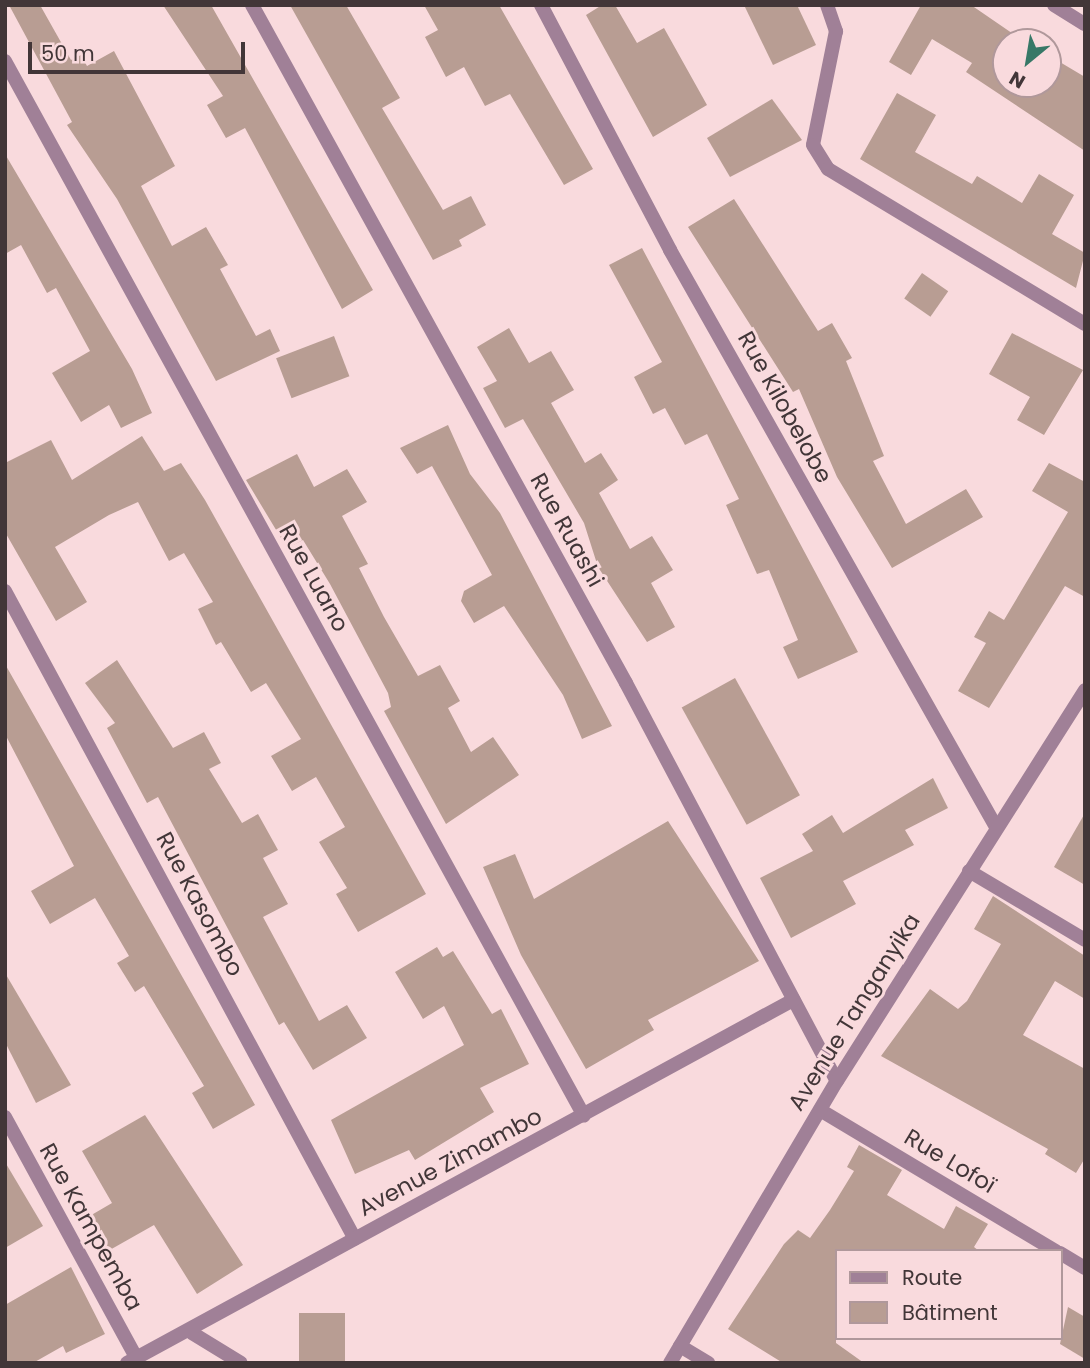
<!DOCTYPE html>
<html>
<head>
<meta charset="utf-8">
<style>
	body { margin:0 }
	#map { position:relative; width:1090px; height:1368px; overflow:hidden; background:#f9dadd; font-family:Poppins,sans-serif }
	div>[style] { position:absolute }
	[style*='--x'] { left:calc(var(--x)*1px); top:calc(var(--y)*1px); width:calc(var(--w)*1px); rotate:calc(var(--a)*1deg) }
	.building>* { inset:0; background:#b89d93; transform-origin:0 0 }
	.street>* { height:14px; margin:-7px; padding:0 7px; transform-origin:7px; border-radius:7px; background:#a08097 }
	span { translate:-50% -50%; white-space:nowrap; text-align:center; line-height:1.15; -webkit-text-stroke:6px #f9dadd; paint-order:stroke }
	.street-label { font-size:23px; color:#423638 }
	.frame { position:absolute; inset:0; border:7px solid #423638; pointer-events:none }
	.legend { position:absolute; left:835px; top:1249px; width:228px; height:91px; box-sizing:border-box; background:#f9dadd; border:2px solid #b0989b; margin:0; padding:9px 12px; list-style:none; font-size:21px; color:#423638 }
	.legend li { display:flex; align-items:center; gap:14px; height:35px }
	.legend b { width:35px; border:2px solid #b0989b }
	.north { position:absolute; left:992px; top:28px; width:70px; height:70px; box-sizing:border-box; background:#f9dadd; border:2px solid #b0989b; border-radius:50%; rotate:210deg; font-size:19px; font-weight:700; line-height:28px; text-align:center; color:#423638 }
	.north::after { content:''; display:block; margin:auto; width:24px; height:32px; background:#377867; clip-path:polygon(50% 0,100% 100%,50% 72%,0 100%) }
	.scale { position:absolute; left:28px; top:42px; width:217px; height:32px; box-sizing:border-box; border:4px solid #423638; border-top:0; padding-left:9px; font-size:21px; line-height:24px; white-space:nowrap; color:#423638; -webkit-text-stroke:5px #f9dadd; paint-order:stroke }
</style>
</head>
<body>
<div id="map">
	<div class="building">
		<div style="clip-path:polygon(9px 5px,40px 5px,71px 60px,81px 55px,87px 66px,114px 51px,175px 166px,141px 186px,172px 246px,206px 227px,228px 265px,220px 269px,256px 336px,270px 329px,280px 351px,216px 381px,117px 199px,67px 125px,72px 122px)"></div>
		<div style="clip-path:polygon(163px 5px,211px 5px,373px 290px,342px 309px,245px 128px,226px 138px,207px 105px,223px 96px)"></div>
		<div style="clip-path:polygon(290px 5px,346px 5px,400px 98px,382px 108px,443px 210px,471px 196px,486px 225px,459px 240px,462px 246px,433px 260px)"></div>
		<div style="clip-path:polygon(424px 5px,499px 5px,593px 169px,564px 185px,510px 94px,485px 106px,464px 67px,446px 77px,425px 37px,438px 30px)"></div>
		<div style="clip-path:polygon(602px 5px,615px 5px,637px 43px,664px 28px,707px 105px,653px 137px,586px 15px)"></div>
		<div style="clip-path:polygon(744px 5px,797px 5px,816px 45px,773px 65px)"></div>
		<div style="clip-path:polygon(921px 5px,971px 5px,1025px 42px,1006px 42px,1006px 84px,1048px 84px,1048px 55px,1085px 77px,1085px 151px,966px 72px,972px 63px,932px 39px,911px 75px,889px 62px)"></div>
		<div style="clip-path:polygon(897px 93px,936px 115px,915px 152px,972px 184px,977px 176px,1022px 203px,1039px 174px,1074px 195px,1052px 234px,1085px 253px,1076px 288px,860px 159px)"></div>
		<div style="clip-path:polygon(772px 99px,802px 140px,730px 177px,707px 138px)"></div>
		<div style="clip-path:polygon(5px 154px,132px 369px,152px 413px,121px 428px,109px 405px,81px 422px,52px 373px,90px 351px,56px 288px,47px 293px,21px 245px,5px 254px)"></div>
		<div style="clip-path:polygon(734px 199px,818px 331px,832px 323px,852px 358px,846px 361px,884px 456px,873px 461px,906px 524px,966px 489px,983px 517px,892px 568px,837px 477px,799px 389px,793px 392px,688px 227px)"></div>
		<div style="clip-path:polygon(642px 248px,858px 652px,798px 679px,783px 647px,798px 640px,769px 570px,757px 574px,726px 505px,739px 499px,707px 434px,685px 445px,665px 408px,653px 414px,634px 377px,662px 362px,609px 265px)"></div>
		<div style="left:922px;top:273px;width:32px;height:31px;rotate:35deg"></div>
		<div style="clip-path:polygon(509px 328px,529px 363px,551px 351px,574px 390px,551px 403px,585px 463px,601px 453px,618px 480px,599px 493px,630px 549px,652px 536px,673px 570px,651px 583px,675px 627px,647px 642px,598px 567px,584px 523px,523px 419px,505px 428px,483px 388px,497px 381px,477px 347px)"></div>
		<div style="clip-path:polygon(1012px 333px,1083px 370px,1044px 435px,1017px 420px,1030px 397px,989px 374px)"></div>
		<div style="left:334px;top:336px;width:43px;height:62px;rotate:69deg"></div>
		<div style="clip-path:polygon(448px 425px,470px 474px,500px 513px,612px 726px,582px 739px,563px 695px,504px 606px,474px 623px,461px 601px,464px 591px,492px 575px,432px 466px,417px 474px,400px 448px)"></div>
		<div style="clip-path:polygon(142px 436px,164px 471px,181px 463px,205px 500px,426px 894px,358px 932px,336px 894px,347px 888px,319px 842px,345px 827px,316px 777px,292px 791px,271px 756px,301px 739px,266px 683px,251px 692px,221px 642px,216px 645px,198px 609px,213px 602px,184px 553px,169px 561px,138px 502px,109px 515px,55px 547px,87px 602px,56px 621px,5px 532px,5px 463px,51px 440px,72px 480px)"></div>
		<div style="clip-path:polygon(297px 454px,314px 487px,347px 469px,367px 502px,342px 516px,368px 564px,359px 568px,384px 617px,418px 676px,440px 665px,460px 701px,448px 708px,471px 752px,493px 737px,519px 775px,446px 824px,384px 711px,391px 707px,388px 693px,330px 584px,303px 540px,287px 548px,246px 480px)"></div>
		<div style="clip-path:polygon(1049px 463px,1085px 482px,1085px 597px,1065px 586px,989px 708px,958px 691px,986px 643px,974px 637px,989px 611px,1004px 620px,1068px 512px,1032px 491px)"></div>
		<div style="clip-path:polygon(117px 660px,173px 748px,204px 732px,221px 763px,209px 769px,242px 823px,258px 814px,278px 850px,263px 858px,288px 904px,263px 917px,319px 1021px,347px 1005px,367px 1038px,313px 1070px,284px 1022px,279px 1025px,158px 797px,147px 803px,107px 728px,115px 723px,85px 683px)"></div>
		<div style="clip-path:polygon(5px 664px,255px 1105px,213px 1129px,192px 1093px,204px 1086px,144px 986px,135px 992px,117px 963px,129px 956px,95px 898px,50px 924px,31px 891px,74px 866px,5px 734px)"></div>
		<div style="left:735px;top:678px;width:134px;height:61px;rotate:61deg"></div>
		<div style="clip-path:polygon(933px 778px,948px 808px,905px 830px,914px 845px,843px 881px,856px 904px,791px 938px,760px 878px,813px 851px,802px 834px,832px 815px,843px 833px)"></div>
		<div style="clip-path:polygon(1085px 813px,1085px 885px,1054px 867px)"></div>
		<div style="clip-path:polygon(668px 821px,759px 961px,648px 1020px,654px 1030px,586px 1069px,521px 955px,483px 867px,515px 854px,534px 899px)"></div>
		<div style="clip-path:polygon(993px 896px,1085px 956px,1085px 999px,1055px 981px,1023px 1035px,1085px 1069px,1085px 1158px,1076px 1173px,1045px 1154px,1048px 1149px,881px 1056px,930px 989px,958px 1009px,967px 1001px,1001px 944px,974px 929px)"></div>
		<div style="clip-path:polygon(437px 947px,443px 957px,453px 951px,492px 1014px,501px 1009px,529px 1064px,480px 1088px,494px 1112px,415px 1160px,409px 1150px,355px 1174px,331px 1120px,464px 1045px,444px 1006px,423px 1019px,395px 972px)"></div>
		<div style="clip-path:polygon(5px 973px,71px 1085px,36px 1103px,5px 1042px)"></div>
		<div style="clip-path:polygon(145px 1115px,243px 1265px,197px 1294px,154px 1225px,108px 1251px,88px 1217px,112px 1203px,82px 1151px)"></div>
		<div style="clip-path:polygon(859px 1145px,902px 1170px,887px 1195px,944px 1229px,956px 1206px,988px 1224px,974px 1247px,979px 1251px,836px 1251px,836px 1343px,864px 1363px,783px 1363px,728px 1329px,784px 1244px,798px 1230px,810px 1238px,830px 1210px,854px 1171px,847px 1167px)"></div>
		<div style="clip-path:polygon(5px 1162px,43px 1226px,5px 1248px)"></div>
		<div style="clip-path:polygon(71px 1267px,105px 1334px,66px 1353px,63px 1346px,33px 1363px,5px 1363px,5px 1305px)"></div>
		<div style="clip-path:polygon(1068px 1307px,1085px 1317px,1085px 1359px,1060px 1344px)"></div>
		<div style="left:299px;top:1313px;width:46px;height:48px"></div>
	</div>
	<div class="street">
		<div style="--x:252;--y:5;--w:774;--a:61.12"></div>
		<div style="--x:626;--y:683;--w:450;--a:62.1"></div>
		<div style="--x:541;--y:5;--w:277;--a:62.2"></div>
		<div style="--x:670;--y:250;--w:663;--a:60.53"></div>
		<div style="--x:827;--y:5;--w:28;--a:71"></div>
		<div style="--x:836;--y:31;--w:116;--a:101.4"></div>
		<div style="--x:813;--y:145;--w:28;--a:58"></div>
		<div style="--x:828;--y:169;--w:300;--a:31.1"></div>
		<div style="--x:1054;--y:5;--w:36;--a:32"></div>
		<div style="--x:5;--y:61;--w:1203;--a:61.24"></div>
		<div style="--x:5;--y:591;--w:736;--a:61.63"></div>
		<div style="--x:969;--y:871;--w:135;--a:30.7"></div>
		<div style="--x:820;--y:1110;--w:275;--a:30.9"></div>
		<div style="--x:5;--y:1117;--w:273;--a:61.4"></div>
		<div style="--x:1060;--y:1253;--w:29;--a:31"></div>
		<div style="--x:192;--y:1333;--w:57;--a:31.5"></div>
		<div style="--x:680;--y:1346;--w:33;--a:31"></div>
		<div style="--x:127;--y:1363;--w:759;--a:-28.59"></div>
		<div style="--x:670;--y:1363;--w:328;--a:-59.4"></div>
		<div style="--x:837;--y:1081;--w:463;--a:-57.6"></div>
	</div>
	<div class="street-label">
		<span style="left:785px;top:407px;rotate:61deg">Rue Kilobelobe</span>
		<span style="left:567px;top:530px;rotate:61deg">Rue Ruashi</span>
		<span style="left:314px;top:578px;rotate:61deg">Rue Luano</span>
		<span style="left:200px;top:904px;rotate:62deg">Rue Kasombo</span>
		<span style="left:854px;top:1012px;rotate:-58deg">Avenue Tanganyika</span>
		<span style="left:950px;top:1161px;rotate:31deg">Rue Lofoï</span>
		<span style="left:450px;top:1162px;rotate:-28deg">Avenue Zimambo</span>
		<span style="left:91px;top:1227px;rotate:61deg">Rue Kampemba</span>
	</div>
	<div class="frame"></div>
	<ul class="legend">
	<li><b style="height:9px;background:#a08097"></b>Route</li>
	<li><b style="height:19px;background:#b89d93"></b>Bâtiment</li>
	</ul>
	<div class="north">N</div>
	<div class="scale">50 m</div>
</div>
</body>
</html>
